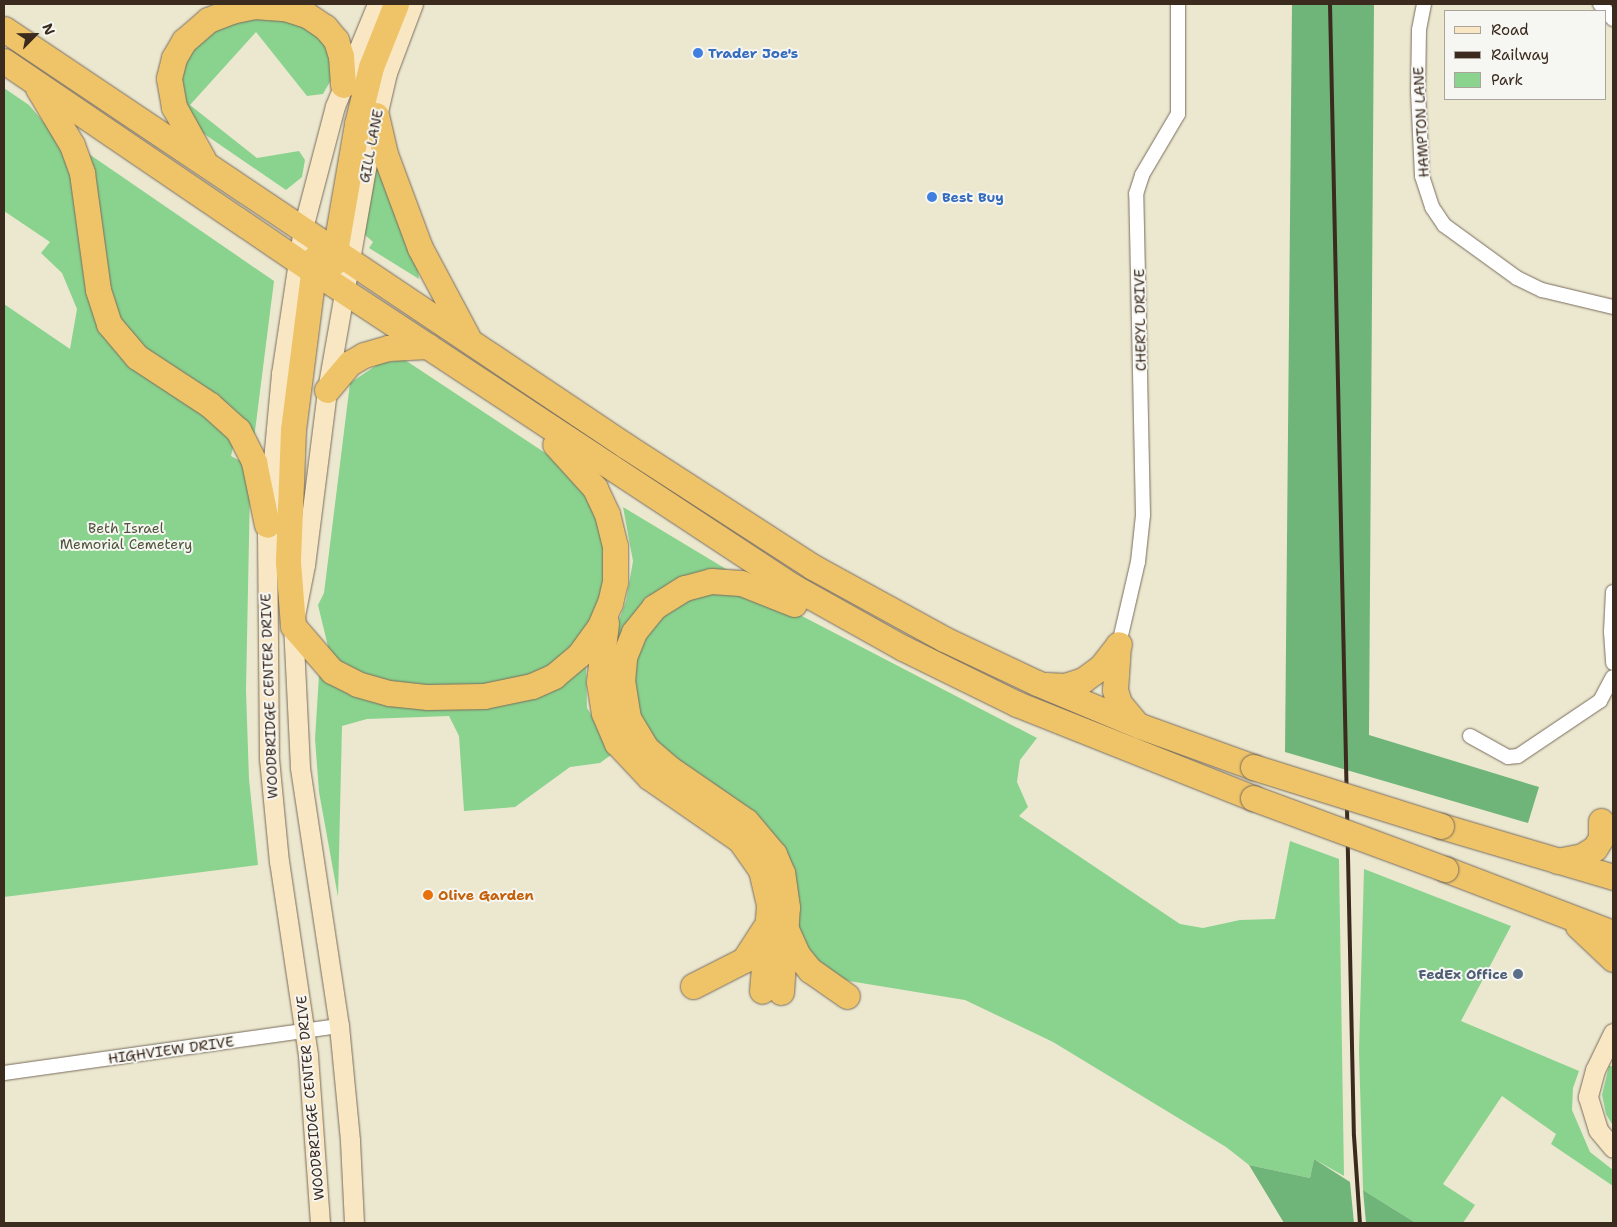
<!DOCTYPE html>
<html>
<head>
<meta charset="utf-8">
<style>
	body { margin:0 }
	#map { position:relative; width:1617px; height:1227px; overflow:hidden; background:#ece8d0; font-family:"Shantell Sans",sans-serif }
	div>[style] { position:absolute }
	[style*='--x'] { left:calc(var(--x)*1px); top:calc(var(--y)*1px); width:calc(var(--w)*1px); rotate:calc(var(--a)*1deg) }
	.green>* { inset:0; background:#8ad38e }
	.forest>* { inset:0; background:#6fb579 }
	.roads { filter:drop-shadow(0 0 1px #796c5c) drop-shadow(0 0 1px #796c5c) }
	.street>* { height:14px; margin:-7px; padding:0 7px; transform-origin:7px; border-radius:7px; background:#fff }
	.secondary>* { height:19px; margin:-9.5px; padding:0 9.5px; transform-origin:9.5px; border-radius:9.5px; background:#f9e7c3 }
	.highway>* { height:25px; margin:-12.5px; padding:0 12.5px; transform-origin:12.5px; border-radius:12.5px; background:#efc469 }
	.rail>* { height:4px; margin:-2px; padding:0 2px; transform-origin:2px; border-radius:2px; background:#3b2a1e }
	.bridges { filter:drop-shadow(0 0 1px #796c5c) drop-shadow(0 0 1px #796c5c) }
	.highway-bridge>* { height:25px; margin:-12.5px; padding:0 12.5px; transform-origin:12.5px; border-radius:12.5px; background:#efc469 }
	.dots>* { width:14px; height:14px; translate:-50% -50%; box-sizing:border-box; border:2px solid #f6f6f2; border-radius:50% }
	span { translate:-50% -50%; white-space:nowrap; text-align:center; line-height:1.15; -webkit-text-stroke:4px #f6f6f2; paint-order:stroke }
	.shop-label { font-size:14px; color:#366cbe; font-weight:700 }
	.left { translate:0 -50%; text-align:left }
	.street-label { font-size:14px; color:#3b2a1e }
	.park-label { font-size:14px; color:#4f543a }
	.food-label { font-size:14px; color:#c56008; font-weight:700 }
	.service-label { font-size:14px; color:#4e5e75; font-weight:700 }
	.right { translate:-100% -50%; text-align:right }
	.frame { position:absolute; inset:0; border:5px solid #3b2a1e; pointer-events:none }
	.legend { position:absolute; left:1444px; top:10px; width:162px; height:90px; box-sizing:border-box; background:#f6f6f2; border:1px solid #aba49d; margin:0; padding:6px 9px; list-style:none; font-size:15px; color:#3b2a1e }
	.legend li { display:flex; align-items:center; gap:10px; height:25px }
	.legend b { width:25px; border:1px solid #aba49d }
	.north { position:absolute; left:10px; top:10px; width:50px; height:50px; -webkit-text-stroke:4px #f6f6f2; paint-order:stroke; rotate:67deg; font-size:14px; font-weight:700; line-height:20px; text-align:center; color:#3b2a1e }
	.north::after { content:''; display:block; margin:auto; width:18px; height:22px; background:#3b2a1e; clip-path:polygon(50% 0,100% 100%,50% 72%,0 100%) }
</style>
</head>
<body>
<div id="map">
	<div class="green">
		<div style="clip-path:polygon(286px 16px,317px 31px,327px 49px,331px 59px,331px 80px,323px 94px,307px 96px,256px 32px,190px 105px,257px 158px,299px 151px,305px 160px,302px 177px,286px 190px,197px 129px,176px 85px,183px 57px,225px 20px)"></div>
		<div style="clip-path:polygon(4px 88px,29px 105px,59px 140px,75px 187px,97px 313px,235px 439px,231px 456px,244px 463px,250px 489px,246px 690px,249px 779px,258px 865px,4px 897px,4px 304px,70px 349px,77px 309px,62px 273px,41px 253px,50px 242px,4px 211px)"></div>
		<div style="clip-path:polygon(377px 148px,417px 261px,419px 279px,369px 248px,373px 242px,364px 234px)"></div>
		<div style="clip-path:polygon(89px 154px,274px 281px,254px 439px,129px 341px,110px 311px)"></div>
		<div style="clip-path:polygon(405px 360px,574px 472px,600px 510px,610px 560px,601px 612px,572px 654px,518px 684px,465px 691px,381px 684px,331px 659px,318px 605px,324px 593px,350px 383px,380px 363px)"></div>
		<div style="clip-path:polygon(623px 507px,736px 575px,708px 569px,645px 598px,620px 647px,609px 648px,626px 601px,633px 561px)"></div>
		<div style="clip-path:polygon(724px 590px,773px 601px,1037px 738px,1020px 760px,1017px 782px,1028px 807px,1019px 816px,1180px 924px,1203px 928px,1240px 920px,1275px 919px,1290px 841px,1339px 859px,1344px 1176px,1314px 1159px,1310px 1178px,1249px 1165px,1226px 1147px,1053px 1042px,965px 1000px,849px 981px,826px 973px,796px 933px,790px 876px,773px 833px,652px 743px,635px 715px,631px 686px,635px 657px,646px 636px,671px 603px)"></div>
		<div style="clip-path:polygon(586px 664px,587px 708px,615px 752px,600px 763px,570px 767px,515px 807px,464px 811px,459px 736px,449px 716px,367px 719px,342px 726px,338px 897px,319px 792px,315px 739px,319px 675px,469px 709px,548px 694px)"></div>
		<div style="clip-path:polygon(1364px 869px,1511px 926px,1461px 1021px,1579px 1071px,1573px 1088px,1572px 1110px,1590px 1152px,1613px 1170px,1613px 1186px,1551px 1144px,1556px 1134px,1502px 1096px,1443px 1184px,1475px 1205px,1463px 1223px,1416px 1223px,1363px 1190px,1359px 1051px)"></div>
		<div style="clip-path:polygon(1609px 1066px,1613px 1066px,1613px 1126px,1606px 1114px,1602px 1095px)"></div>
	</div>
	<div class="forest">
		<div style="clip-path:polygon(1292px 4px,1374px 4px,1369px 735px,1539px 787px,1528px 823px,1285px 752px)"></div>
		<div style="clip-path:polygon(1314px 1159px,1350px 1182px,1354px 1223px,1284px 1223px,1249px 1165px,1310px 1178px)"></div>
		<div style="clip-path:polygon(1363px 1190px,1395px 1210px,1416px 1223px,1366px 1223px)"></div>
	</div>
	<div class="roads">
		<div class="street">
			<div style="--x:1424;--y:4;--w:26;--a:101"></div>
			<div style="--x:1419;--y:30;--w:61;--a:90.9"></div>
			<div style="--x:1418;--y:91;--w:85;--a:87.3"></div>
			<div style="--x:1422;--y:176;--w:33;--a:72"></div>
			<div style="--x:1432;--y:207;--w:22;--a:56"></div>
			<div style="--x:1444;--y:225;--w:90;--a:36"></div>
			<div style="--x:1517;--y:278;--w:28;--a:26"></div>
			<div style="--x:1542;--y:290;--w:73;--a:13.5"></div>
			<div style="--x:1600;--y:4;--w:20;--a:49"></div>
			<div style="--x:1613;--y:592;--w:40;--a:92.9"></div>
			<div style="--x:1611;--y:632;--w:31;--a:86"></div>
			<div style="--x:1119;--y:644;--w:84;--a:-77"></div>
			<div style="--x:1138;--y:562;--w:47;--a:-83.9"></div>
			<div style="--x:1143;--y:515;--w:321;--a:-91.2"></div>
			<div style="--x:1136;--y:194;--w:20;--a:-72"></div>
			<div style="--x:1142;--y:175;--w:71;--a:-59.5"></div>
			<div style="--x:1178;--y:114;--w:110;--a:-90"></div>
			<div style="--x:1470;--y:736;--w:43;--a:28.9"></div>
			<div style="--x:1508;--y:757;--w:10;--a:-6"></div>
			<div style="--x:1518;--y:756;--w:99;--a:-33.9"></div>
			<div style="--x:1600;--y:701;--w:27;--a:-62"></div>
			<div style="--x:4;--y:1073;--w:338;--a:-8"></div>
		</div>
		<div class="secondary">
			<div style="--x:1613;--y:1033;--w:41;--a:115.9"></div>
			<div style="--x:1595;--y:1070;--w:28;--a:105"></div>
			<div style="--x:1588;--y:1097;--w:34;--a:73"></div>
			<div style="--x:1598;--y:1130;--w:23;--a:50"></div>
			<div style="--x:320;--y:1223;--w:168;--a:-94.1"></div>
			<div style="--x:308;--y:1055;--w:195;--a:-98.5"></div>
			<div style="--x:279;--y:862;--w:103;--a:-95.5"></div>
			<div style="--x:269;--y:759;--w:234;--a:-90.5"></div>
			<div style="--x:267;--y:525;--w:152;--a:-84.7"></div>
			<div style="--x:281;--y:374;--w:148;--a:-81.4"></div>
			<div style="--x:303;--y:228;--w:126;--a:-75.3"></div>
			<div style="--x:335;--y:106;--w:110;--a:-67.6"></div>
			<div style="--x:354;--y:1223;--w:83;--a:-92.8"></div>
			<div style="--x:350;--y:1140;--w:115;--a:-95.5"></div>
			<div style="--x:339;--y:1026;--w:262;--a:-98.6"></div>
			<div style="--x:300;--y:767;--w:141;--a:-92.8"></div>
			<div style="--x:293;--y:626;--w:62;--a:-78.9"></div>
			<div style="--x:305;--y:565;--w:176;--a:-82.8"></div>
			<div style="--x:327;--y:390;--w:248;--a:-80"></div>
			<div style="--x:370;--y:146;--w:75;--a:-76.9"></div>
			<div style="--x:387;--y:73;--w:74;--a:-69.4"></div>
		</div>
		<div class="highway">
			<div style="--x:4;--y:29;--w:749;--a:33.84"></div>
			<div style="--x:626;--y:446;--w:223;--a:32.9"></div>
			<div style="--x:813;--y:567;--w:149;--a:28.8"></div>
			<div style="--x:944;--y:639;--w:103;--a:25.3"></div>
			<div style="--x:1037;--y:683;--w:112;--a:22.7"></div>
			<div style="--x:1140;--y:726;--w:120;--a:19.9"></div>
			<div style="--x:4;--y:61;--w:376;--a:34.2"></div>
			<div style="--x:315;--y:272;--w:571;--a:33.36"></div>
			<div style="--x:792;--y:586;--w:127;--a:29.2"></div>
			<div style="--x:903;--y:648;--w:127;--a:26.2"></div>
			<div style="--x:1017;--y:704;--w:254;--a:21.7"></div>
			<div style="--x:38;--y:88;--w:66;--a:59.2"></div>
			<div style="--x:72;--y:145;--w:30;--a:70"></div>
			<div style="--x:82;--y:173;--w:118;--a:82.2"></div>
			<div style="--x:98;--y:290;--w:36;--a:72"></div>
			<div style="--x:109;--y:324;--w:43;--a:49.7"></div>
			<div style="--x:137;--y:357;--w:87;--a:33.3"></div>
			<div style="--x:210;--y:405;--w:38;--a:42"></div>
			<div style="--x:238;--y:430;--w:36;--a:63"></div>
			<div style="--x:254;--y:462;--w:64;--a:78.3"></div>
			<div style="--x:376;--y:115;--w:40;--a:77"></div>
			<div style="--x:385;--y:154;--w:100;--a:69.6"></div>
			<div style="--x:420;--y:248;--w:100;--a:61.9"></div>
			<div style="--x:203;--y:159;--w:60;--a:-119.1"></div>
			<div style="--x:174;--y:107;--w:29;--a:-100"></div>
			<div style="--x:169;--y:78;--w:21;--a:-76"></div>
			<div style="--x:174;--y:58;--w:20;--a:-60"></div>
			<div style="--x:184;--y:41;--w:32;--a:-41"></div>
			<div style="--x:208;--y:20;--w:25;--a:-21"></div>
			<div style="--x:231;--y:11;--w:24;--a:-12"></div>
			<div style="--x:254;--y:6;--w:31;--a:4"></div>
			<div style="--x:285;--y:8;--w:23;--a:18"></div>
			<div style="--x:307;--y:15;--w:22;--a:34"></div>
			<div style="--x:325;--y:27;--w:17;--a:50"></div>
			<div style="--x:336;--y:40;--w:17;--a:73"></div>
			<div style="--x:341;--y:56;--w:29;--a:86"></div>
			<div style="--x:315;--y:258;--w:173;--a:97.3"></div>
			<div style="--x:293;--y:430;--w:132;--a:92.2"></div>
			<div style="--x:288;--y:562;--w:64;--a:85.5"></div>
			<div style="--x:293;--y:626;--w:60;--a:49.1"></div>
			<div style="--x:332;--y:671;--w:28;--a:27"></div>
			<div style="--x:357;--y:684;--w:33;--a:16"></div>
			<div style="--x:389;--y:693;--w:39;--a:6"></div>
			<div style="--x:428;--y:697;--w:56;--a:-1"></div>
			<div style="--x:484;--y:696;--w:49;--a:-11.8"></div>
			<div style="--x:532;--y:686;--w:24;--a:-24"></div>
			<div style="--x:554;--y:676;--w:33;--a:-40"></div>
			<div style="--x:579;--y:655;--w:36;--a:-54"></div>
			<div style="--x:600;--y:626;--w:25;--a:-67"></div>
			<div style="--x:610;--y:603;--w:22;--a:-77"></div>
			<div style="--x:615;--y:582;--w:36;--a:-90"></div>
			<div style="--x:615;--y:546;--w:33;--a:-104"></div>
			<div style="--x:607;--y:514;--w:29;--a:-115"></div>
			<div style="--x:595;--y:488;--w:59;--a:-132.3"></div>
			<div style="--x:333;--y:263;--w:141;--a:-80.2"></div>
			<div style="--x:357;--y:124;--w:59;--a:-76.2"></div>
			<div style="--x:371;--y:67;--w:68;--a:-68.4"></div>
			<div style="--x:327;--y:390;--w:35;--a:-50"></div>
			<div style="--x:350;--y:363;--w:16;--a:-30"></div>
			<div style="--x:364;--y:355;--w:25;--a:-16"></div>
			<div style="--x:388;--y:348;--w:40;--a:-2.9"></div>
			<div style="--x:606;--y:623;--w:59;--a:96.8"></div>
			<div style="--x:599;--y:682;--w:31;--a:81"></div>
			<div style="--x:604;--y:713;--w:33;--a:67"></div>
			<div style="--x:617;--y:743;--w:47;--a:46.7"></div>
			<div style="--x:649;--y:777;--w:111;--a:34.7"></div>
			<div style="--x:740;--y:840;--w:37;--a:55"></div>
			<div style="--x:761;--y:870;--w:37;--a:77"></div>
			<div style="--x:769;--y:906;--w:85;--a:94.7"></div>
			<div style="--x:1118;--y:645;--w:45;--a:93.8"></div>
			<div style="--x:1115;--y:690;--w:14;--a:73"></div>
			<div style="--x:1119;--y:703;--w:26;--a:50"></div>
			<div style="--x:1046;--y:685;--w:19;--a:3"></div>
			<div style="--x:1065;--y:686;--w:19;--a:-18"></div>
			<div style="--x:1083;--y:680;--w:22;--a:-36"></div>
			<div style="--x:1101;--y:667;--w:29;--a:-52"></div>
			<div style="--x:1441;--y:826;--w:179;--a:16.5"></div>
			<div style="--x:1557;--y:861;--w:25;--a:-11"></div>
			<div style="--x:1582;--y:856;--w:15;--a:-32"></div>
			<div style="--x:1595;--y:848;--w:12;--a:-59"></div>
			<div style="--x:1601;--y:838;--w:17;--a:-90"></div>
			<div style="--x:1445;--y:869;--w:180;--a:20.9"></div>
			<div style="--x:1578;--y:926;--w:48;--a:43.3"></div>
			<div style="--x:786;--y:929;--w:27;--a:66"></div>
			<div style="--x:797;--y:954;--w:21;--a:51"></div>
			<div style="--x:810;--y:970;--w:45;--a:35.1"></div>
			<div style="--x:693;--y:986;--w:57;--a:-27"></div>
			<div style="--x:744;--y:960;--w:38;--a:-57"></div>
			<div style="--x:781;--y:992;--w:85;--a:-86"></div>
			<div style="--x:787;--y:907;--w:34;--a:-98"></div>
			<div style="--x:782;--y:873;--w:21;--a:-113"></div>
			<div style="--x:774;--y:854;--w:43;--a:-130.3"></div>
			<div style="--x:746;--y:821;--w:93;--a:-145.5"></div>
			<div style="--x:669;--y:768;--w:30;--a:-139"></div>
			<div style="--x:646;--y:748;--w:35;--a:-121"></div>
			<div style="--x:628;--y:718;--w:36;--a:-99"></div>
			<div style="--x:622;--y:682;--w:25;--a:-85"></div>
			<div style="--x:624;--y:657;--w:27;--a:-68"></div>
			<div style="--x:634;--y:632;--w:32;--a:-51"></div>
			<div style="--x:654;--y:607;--w:36;--a:-32"></div>
			<div style="--x:685;--y:588;--w:27;--a:-15"></div>
			<div style="--x:711;--y:581;--w:30;--a:4"></div>
			<div style="--x:741;--y:583;--w:57;--a:21.6"></div>
		</div>
	</div>
	<div class="rail">
		<div style="--x:1330;--y:4;--w:1132;--a:88.79"></div>
		<div style="--x:1354;--y:1136;--w:87;--a:86.1"></div>
	</div>
	<div class="bridges">
		<div class="highway-bridge">
			<div style="--x:1253;--y:767;--w:197;--a:17.4"></div>
			<div style="--x:1253;--y:798;--w:205;--a:20.3"></div>
		</div>
	</div>
	<div class="dots">
		<div style="left:698px;top:53px;background:#3f7fe0"></div>
		<div style="left:932px;top:197px;background:#3f7fe0"></div>
		<div style="left:428px;top:895px;background:#e8710a"></div>
		<div style="left:1518px;top:974px;background:#5c6f8a"></div>
	</div>
	<div class="shop-label">
		<span class="left" style="left:708px;top:53px">Trader Joe's</span>
		<span class="left" style="left:942px;top:197px">Best Buy</span>
	</div>
	<div class="street-label">
		<span style="left:1421px;top:122px;rotate:-93deg">HAMPTON LANE</span>
		<span style="left:371px;top:146px;rotate:-79deg">GILL LANE</span>
		<span style="left:1140px;top:320px;rotate:-91deg">CHERYL DRIVE</span>
		<span style="left:269px;top:696px;rotate:-92deg">WOODBRIDGE CENTER DRIVE</span>
		<span style="left:171px;top:1050px;rotate:-8deg">HIGHVIEW DRIVE</span>
		<span style="left:310px;top:1098px;rotate:-95deg">WOODBRIDGE CENTER DRIVE</span>
	</div>
	<div class="park-label">
		<span style="left:126px;top:536px">Beth Israel<br>Memorial Cemetery</span>
	</div>
	<div class="food-label">
		<span class="left" style="left:438px;top:895px">Olive Garden</span>
	</div>
	<div class="service-label">
		<span class="right" style="left:1508px;top:974px">FedEx Office</span>
	</div>
	<div class="frame"></div>
	<ul class="legend">
	<li><b style="height:6px;background:#f9e7c3"></b>Road</li>
	<li><b style="height:6px;background:#3b2a1e"></b>Railway</li>
	<li><b style="height:14px;background:#8ad38e"></b>Park</li>
	</ul>
	<div class="north">N</div>
</div>
</body>
</html>
